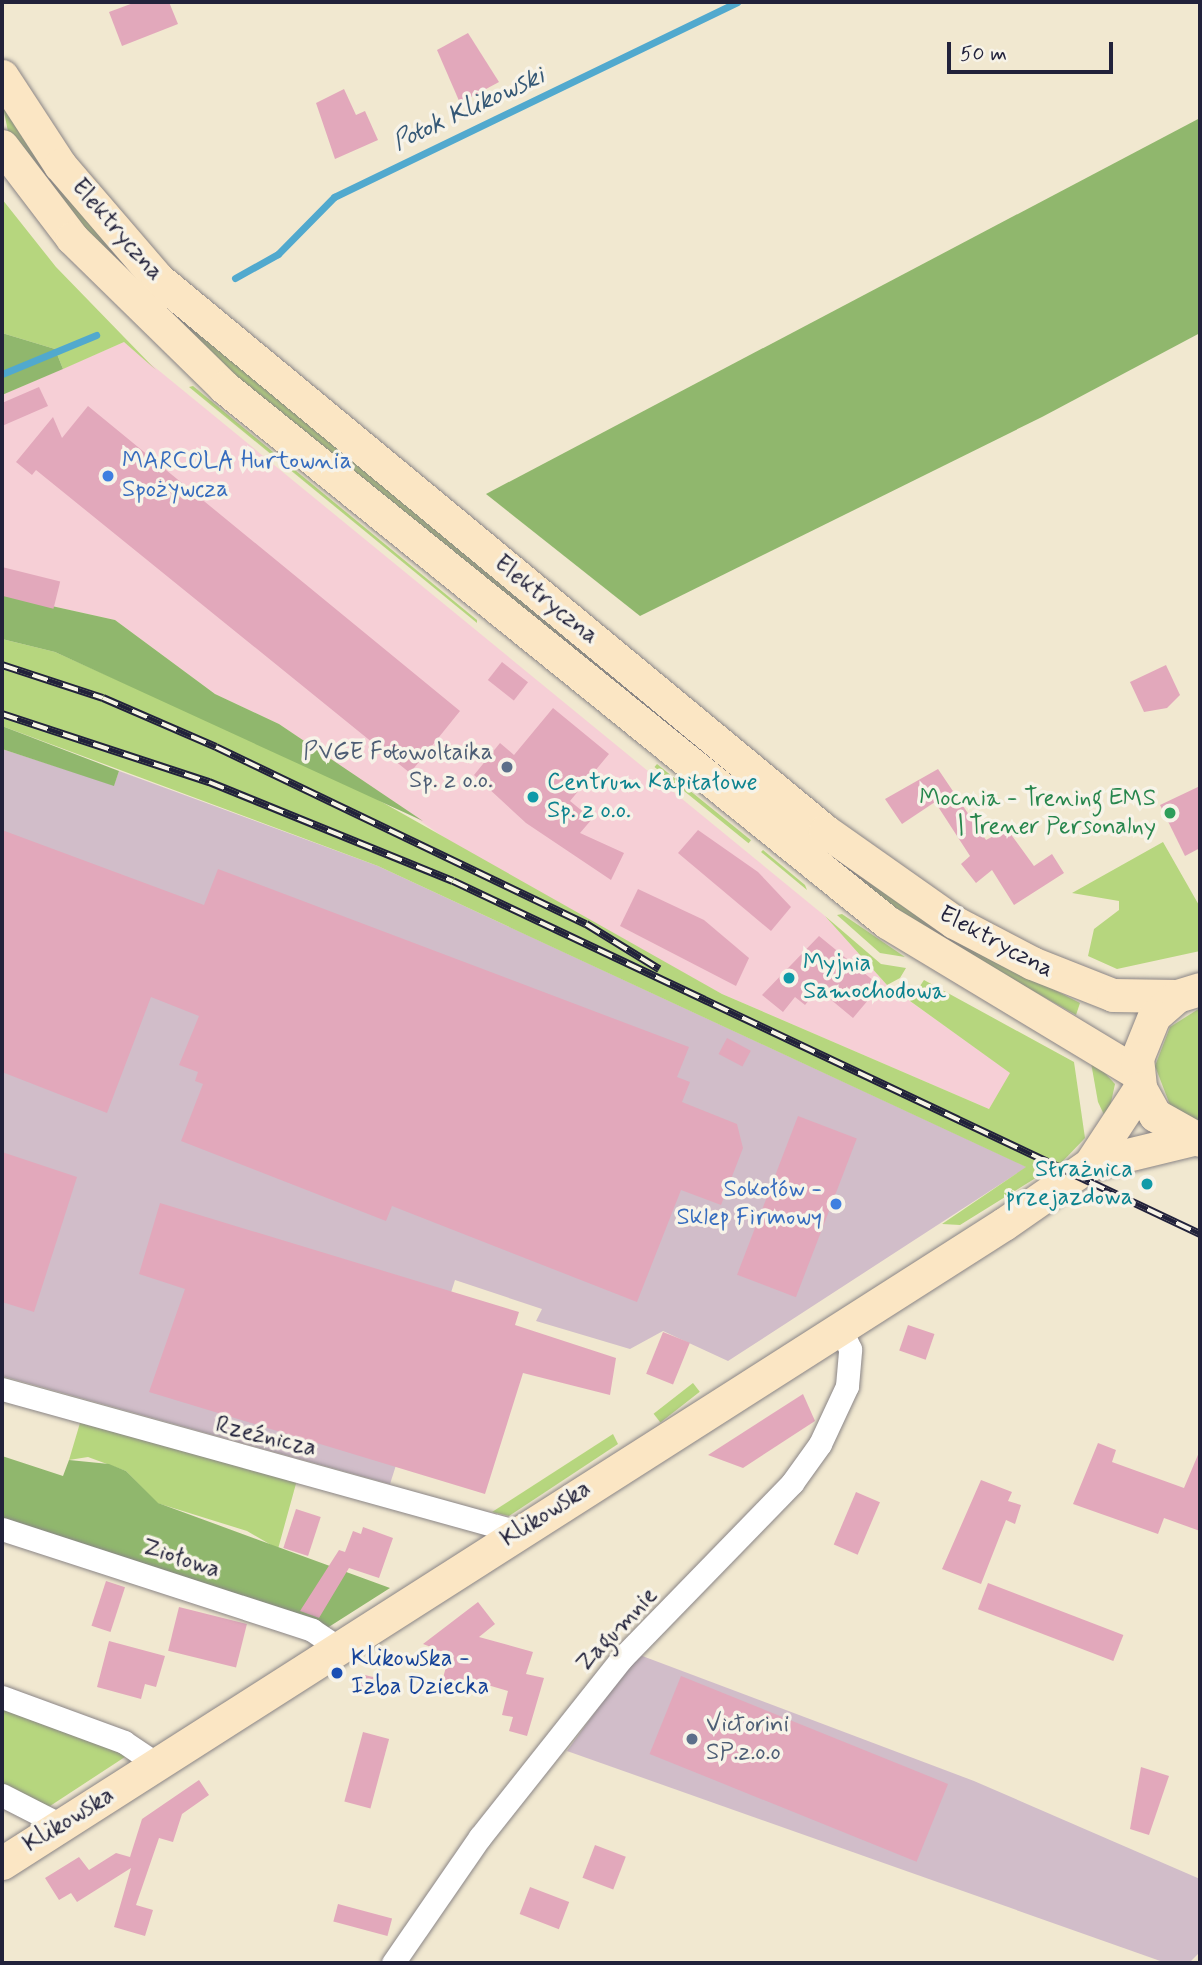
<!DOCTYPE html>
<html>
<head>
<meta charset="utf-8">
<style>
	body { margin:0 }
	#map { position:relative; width:1202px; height:1965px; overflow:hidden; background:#f1e8d0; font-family:Mynerve,sans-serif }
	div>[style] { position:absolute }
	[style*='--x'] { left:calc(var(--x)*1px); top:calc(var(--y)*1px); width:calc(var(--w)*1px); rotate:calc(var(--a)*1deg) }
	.built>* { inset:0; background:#f6cfd6 }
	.industrial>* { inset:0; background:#d1bdc9 }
	.green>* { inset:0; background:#b6d67e; transform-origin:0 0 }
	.forest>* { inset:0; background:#90b76d }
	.stream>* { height:7px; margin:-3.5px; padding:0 3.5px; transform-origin:3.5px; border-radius:3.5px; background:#51a9ce }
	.building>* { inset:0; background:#e2a8bb; transform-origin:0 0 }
	.roads { filter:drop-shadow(0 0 2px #8a8586) drop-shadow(0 0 2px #8a8586) }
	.street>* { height:23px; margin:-11.5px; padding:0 11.5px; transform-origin:11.5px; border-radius:11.5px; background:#fff }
	.secondary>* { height:33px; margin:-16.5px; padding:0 16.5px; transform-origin:16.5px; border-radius:16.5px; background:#fbe6c4 }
	.rail>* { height:8px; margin-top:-4px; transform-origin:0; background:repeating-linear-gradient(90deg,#f7f3e8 0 16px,#22223b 0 32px); box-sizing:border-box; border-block:2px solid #22223b }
	.dots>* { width:19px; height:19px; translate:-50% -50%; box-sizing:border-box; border:4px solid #f7f3e8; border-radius:50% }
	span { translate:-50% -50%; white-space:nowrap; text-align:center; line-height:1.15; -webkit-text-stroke:7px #f7f3e8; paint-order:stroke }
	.street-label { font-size:24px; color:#22223b }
	.shop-label { font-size:24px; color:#366cbe }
	.left { translate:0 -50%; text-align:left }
	.right { translate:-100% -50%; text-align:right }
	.service-label { font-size:24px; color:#4e5e75 }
	.culture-label { font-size:24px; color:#0d838f }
	.leisure-label { font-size:24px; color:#27864d }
	.transit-label { font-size:24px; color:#164399 }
	.water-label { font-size:26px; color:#355876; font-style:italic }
	.frame { position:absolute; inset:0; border:4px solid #22223b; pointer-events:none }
	.scale { position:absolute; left:947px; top:42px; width:166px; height:32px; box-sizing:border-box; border:4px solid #22223b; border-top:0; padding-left:9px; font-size:21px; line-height:24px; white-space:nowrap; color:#22223b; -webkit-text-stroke:5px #f7f3e8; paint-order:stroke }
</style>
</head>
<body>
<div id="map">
	<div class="built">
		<div style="clip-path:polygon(124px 342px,825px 916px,887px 985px,1011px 1073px,989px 1109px,722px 994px,477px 860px,279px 724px,215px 694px,115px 620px,2px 595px,2px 395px)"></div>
	</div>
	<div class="industrial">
		<div style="clip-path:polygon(2px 749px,114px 785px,119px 771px,378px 866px,1027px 1167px,728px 1361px,663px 1331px,630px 1349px,536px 1321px,542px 1309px,455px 1280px,390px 1484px,2px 1376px)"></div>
		<div style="clip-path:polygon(637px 1654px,974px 1781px,1200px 1879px,1200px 1952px,1189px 1963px,1166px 1963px,567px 1751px)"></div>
	</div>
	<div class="green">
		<div style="clip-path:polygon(2px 101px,63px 189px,1002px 963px,1080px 1003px,1076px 1015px,911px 922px,257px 396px,119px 273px,9px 137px)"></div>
		<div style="clip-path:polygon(2px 199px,56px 267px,156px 370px,124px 342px,63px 369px,55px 349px,2px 333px)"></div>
		<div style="clip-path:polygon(193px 386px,477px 620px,477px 623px,189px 387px)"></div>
		<div style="clip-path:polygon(2px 639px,55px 652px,350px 784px,722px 994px,989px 1109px,1010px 1073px,910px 1001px,924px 980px,1074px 1062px,1085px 1138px,1063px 1161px,960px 1225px,942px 1224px,1026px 1167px,378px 866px,2px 726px)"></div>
		<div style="left:657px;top:764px;width:121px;height:4px;rotate:39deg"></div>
		<div style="clip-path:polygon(1163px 842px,1200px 907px,1200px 951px,1117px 969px,1088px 956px,1094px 929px,1119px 910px,1119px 901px,1072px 893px)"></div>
		<div style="clip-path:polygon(763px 850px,805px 885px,807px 890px,761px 852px)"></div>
		<div style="clip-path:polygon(842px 914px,905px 957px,880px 953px,837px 915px)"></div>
		<div style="clip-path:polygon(825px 916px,881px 964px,906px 968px,900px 978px,887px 985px)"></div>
		<div style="clip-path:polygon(1200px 1008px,1200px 1124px,1170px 1105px,1155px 1066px,1170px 1027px)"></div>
		<div style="clip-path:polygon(1090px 1057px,1115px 1084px,1107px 1121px,1098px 1102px)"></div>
		<div style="left:693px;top:1383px;width:11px;height:50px;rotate:52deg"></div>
		<div style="clip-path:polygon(80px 1423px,297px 1480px,278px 1549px,247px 1531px,157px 1503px,126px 1471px,88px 1457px,69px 1460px)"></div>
		<div style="clip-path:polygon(613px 1434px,618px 1444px,509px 1516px,492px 1512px)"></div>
		<div style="clip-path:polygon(2px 1704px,131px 1753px,47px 1808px,2px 1788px)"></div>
	</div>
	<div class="forest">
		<div style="clip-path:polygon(1200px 118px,1200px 333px,1042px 417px,640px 616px,486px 494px)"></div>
		<div style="clip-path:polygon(2px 333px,55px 349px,63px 369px,2px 395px)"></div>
		<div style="clip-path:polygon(2px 595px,115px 620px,215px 694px,279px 724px,423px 821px,55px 652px,2px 639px)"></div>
		<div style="clip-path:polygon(2px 726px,119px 771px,114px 786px,2px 749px)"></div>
		<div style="clip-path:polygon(2px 1456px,63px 1476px,69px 1460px,109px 1464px,126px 1471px,158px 1503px,390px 1588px,324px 1630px,2px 1520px)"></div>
	</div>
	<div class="stream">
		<div style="--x:235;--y:278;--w:49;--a:-29.2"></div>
		<div style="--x:278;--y:254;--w:80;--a:-45.5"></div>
		<div style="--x:334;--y:197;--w:448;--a:-25.8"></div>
		<div style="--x:2;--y:374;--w:102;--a:-22.5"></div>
	</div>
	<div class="building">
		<div style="clip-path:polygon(136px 2px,169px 2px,178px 24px,122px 46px,109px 12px)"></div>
		<div style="clip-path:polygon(468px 33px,499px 82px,460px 103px,437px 50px)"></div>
		<div style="clip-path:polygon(344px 89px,356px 115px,365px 111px,378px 140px,335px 159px,316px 103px)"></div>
		<div style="clip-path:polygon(39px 387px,48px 406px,2px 426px,2px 403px)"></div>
		<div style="clip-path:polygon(88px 406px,460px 711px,410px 773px,36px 470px,32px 475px,16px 462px,53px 417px,62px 438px)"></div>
		<div style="left:2px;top:567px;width:60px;height:28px;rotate:14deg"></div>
		<div style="left:502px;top:662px;width:33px;height:23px;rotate:38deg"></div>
		<div style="clip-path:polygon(1166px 665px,1180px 695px,1167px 708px,1144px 712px,1130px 682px)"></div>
		<div style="clip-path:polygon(553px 708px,609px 754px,570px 801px,592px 819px,580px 833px,624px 853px,611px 880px,526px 823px,474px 775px,500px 743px,514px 755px)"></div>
		<div style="clip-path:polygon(938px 769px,986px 840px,1007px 829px,1034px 866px,1052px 854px,1064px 873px,1014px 905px,992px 870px,976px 883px,961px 864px,970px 856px,935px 802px,902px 824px,885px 799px)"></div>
		<div style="clip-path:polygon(1200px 786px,1200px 848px,1185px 856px,1160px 805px)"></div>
		<div style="clip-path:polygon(2px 830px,204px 905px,218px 869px,689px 1047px,677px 1077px,690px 1082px,682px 1102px,737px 1124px,743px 1148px,721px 1205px,681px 1190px,637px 1302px,392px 1206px,386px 1221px,181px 1141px,203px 1084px,195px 1081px,198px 1072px,179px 1065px,199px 1016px,151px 997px,107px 1113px,2px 1072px)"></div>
		<div style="clip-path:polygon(698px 830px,758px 872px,791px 907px,771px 931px,678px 853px)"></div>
		<div style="clip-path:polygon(638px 889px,704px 920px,749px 958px,736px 986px,620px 926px)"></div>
		<div style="clip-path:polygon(819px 936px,880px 986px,853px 1018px,818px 989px,805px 1005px,795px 997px,783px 1012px,762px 995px)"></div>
		<div style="left:727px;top:1038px;width:27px;height:18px;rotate:28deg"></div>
		<div style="left:798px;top:1116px;width:63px;height:170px;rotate:21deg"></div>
		<div style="clip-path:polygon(2px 1152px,77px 1177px,34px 1312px,2px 1302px)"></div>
		<div style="clip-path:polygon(160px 1203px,519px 1312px,515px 1325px,616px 1358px,610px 1395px,523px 1373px,485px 1494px,149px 1392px,185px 1289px,139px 1274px)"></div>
		<div style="left:908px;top:1325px;width:28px;height:27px;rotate:19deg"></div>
		<div style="left:663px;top:1332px;width:29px;height:45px;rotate:22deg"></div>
		<div style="clip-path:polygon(803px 1394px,815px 1421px,743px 1468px,708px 1455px)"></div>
		<div style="clip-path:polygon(1098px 1443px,1116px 1450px,1112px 1462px,1184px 1488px,1200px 1450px,1200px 1531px,1164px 1518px,1158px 1534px,1073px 1504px)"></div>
		<div style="clip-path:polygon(981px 1480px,1012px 1492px,1008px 1501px,1021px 1505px,1015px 1524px,1006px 1520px,981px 1584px,942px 1569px)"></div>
		<div style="left:856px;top:1492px;width:26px;height:57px;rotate:23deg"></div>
		<div style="left:296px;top:1509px;width:26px;height:41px;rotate:18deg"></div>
		<div style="clip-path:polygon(363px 1527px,393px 1538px,379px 1578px,349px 1568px,319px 1618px,300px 1611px,339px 1550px,345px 1552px,353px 1531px,361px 1534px)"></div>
		<div style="left:106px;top:1581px;width:20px;height:47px;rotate:18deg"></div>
		<div style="left:988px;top:1583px;width:145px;height:28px;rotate:21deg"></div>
		<div style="clip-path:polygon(478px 1602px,495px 1624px,479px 1637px,533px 1652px,526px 1674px,544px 1678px,527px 1736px,509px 1731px,513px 1717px,502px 1715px,508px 1691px,464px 1678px,460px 1691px,441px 1685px,446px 1667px,427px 1661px,431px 1647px,423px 1644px)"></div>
		<div style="left:179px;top:1607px;width:70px;height:45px;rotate:14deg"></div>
		<div style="clip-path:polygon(109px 1641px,165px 1656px,156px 1687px,145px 1684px,141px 1699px,97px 1687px)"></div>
		<div style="left:360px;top:1674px;width:17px;height:18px;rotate:13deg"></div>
		<div style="left:681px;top:1676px;width:288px;height:84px;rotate:22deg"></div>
		<div style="left:363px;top:1732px;width:27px;height:72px;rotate:15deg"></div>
		<div style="clip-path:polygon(1141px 1767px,1169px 1776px,1149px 1835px,1130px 1829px)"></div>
		<div style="clip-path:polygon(199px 1780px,209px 1795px,182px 1814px,173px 1842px,159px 1838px,136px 1905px,153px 1910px,145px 1936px,114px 1927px,131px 1868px,77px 1902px,71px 1893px,59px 1900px,45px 1878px,79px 1857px,89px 1870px,116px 1853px,130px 1857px,142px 1819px)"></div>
		<div style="left:595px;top:1845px;width:33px;height:35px;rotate:21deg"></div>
		<div style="left:530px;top:1887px;width:42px;height:29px;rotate:21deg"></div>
		<div style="left:338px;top:1904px;width:56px;height:18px;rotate:15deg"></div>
	</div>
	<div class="roads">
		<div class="street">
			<div style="--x:2;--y:1389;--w:535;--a:15.49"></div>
			<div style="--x:2;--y:1529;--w:326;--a:18"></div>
			<div style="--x:312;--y:1630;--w:32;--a:34"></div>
			<div style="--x:2;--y:1697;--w:130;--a:20.2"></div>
			<div style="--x:124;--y:1742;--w:40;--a:34"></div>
			<div style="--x:2;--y:1795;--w:66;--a:27"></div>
			<div style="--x:393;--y:1963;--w:153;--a:-55.4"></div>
			<div style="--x:480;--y:1837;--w:228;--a:-51.6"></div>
			<div style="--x:622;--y:1658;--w:244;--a:-45.8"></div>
			<div style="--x:792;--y:1483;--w:48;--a:-54.3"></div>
			<div style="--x:820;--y:1444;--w:64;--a:-65"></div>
			<div style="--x:847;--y:1386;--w:37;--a:-85"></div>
			<div style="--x:850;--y:1349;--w:23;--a:-115"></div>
		</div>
		<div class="secondary">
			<div style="--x:2;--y:76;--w:106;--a:56.9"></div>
			<div style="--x:60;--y:165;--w:150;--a:49.3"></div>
			<div style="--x:158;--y:279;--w:866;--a:39.61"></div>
			<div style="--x:825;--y:831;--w:158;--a:35.2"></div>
			<div style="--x:954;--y:922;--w:88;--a:27.7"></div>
			<div style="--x:1032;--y:963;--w:87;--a:21.6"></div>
			<div style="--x:1113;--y:995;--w:64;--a:0.9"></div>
			<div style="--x:2;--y:146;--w:116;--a:52.7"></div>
			<div style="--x:72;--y:238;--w:213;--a:44.4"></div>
			<div style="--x:224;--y:387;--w:852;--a:38.9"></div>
			<div style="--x:887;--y:922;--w:292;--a:31.1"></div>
			<div style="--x:1200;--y:989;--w:24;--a:163"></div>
			<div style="--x:1177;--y:996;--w:30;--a:139"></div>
			<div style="--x:1154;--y:1016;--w:45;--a:112"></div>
			<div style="--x:1137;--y:1058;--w:30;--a:84"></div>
			<div style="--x:1140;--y:1088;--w:31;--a:61"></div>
			<div style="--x:1155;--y:1115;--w:51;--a:29.1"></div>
			<div style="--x:1090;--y:1164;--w:106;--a:-13.6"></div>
			<div style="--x:2;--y:1863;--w:1188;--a:-32.53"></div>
			<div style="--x:1004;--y:1224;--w:105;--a:-34.9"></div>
			<div style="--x:1090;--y:1164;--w:91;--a:-56.7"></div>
		</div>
	</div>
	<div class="rail">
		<div style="--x:2;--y:665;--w:106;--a:18.1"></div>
		<div style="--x:103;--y:698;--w:123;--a:23.4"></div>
		<div style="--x:216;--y:747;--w:410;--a:25.6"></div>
		<div style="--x:586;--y:924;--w:86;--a:31.7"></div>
		<div style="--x:2;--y:714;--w:218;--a:18.2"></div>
		<div style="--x:209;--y:782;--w:263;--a:22.1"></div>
		<div style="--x:453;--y:881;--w:826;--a:25.29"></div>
	</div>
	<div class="dots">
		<div style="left:108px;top:476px;background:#3f7fe0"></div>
		<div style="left:507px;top:767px;background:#5c6f8a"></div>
		<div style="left:533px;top:797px;background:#0f9aa8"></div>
		<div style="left:1170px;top:813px;background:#2e9e5b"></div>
		<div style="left:789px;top:978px;background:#0f9aa8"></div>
		<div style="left:1147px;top:1184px;background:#0f9aa8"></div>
		<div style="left:836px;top:1204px;background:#3f7fe0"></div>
		<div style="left:337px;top:1673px;background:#1a4fb4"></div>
		<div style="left:692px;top:1739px;background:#5c6f8a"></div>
	</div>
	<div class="street-label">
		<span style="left:117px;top:230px;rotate:49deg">Elektryczna</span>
		<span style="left:546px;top:600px;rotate:39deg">Elektryczna</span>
		<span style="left:996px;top:942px;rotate:28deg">Elektryczna</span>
		<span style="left:266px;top:1437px;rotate:14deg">Rzeźnicza</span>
		<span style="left:546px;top:1514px;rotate:-33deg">Klikowska</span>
		<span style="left:181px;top:1559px;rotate:18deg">Ziołowa</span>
		<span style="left:617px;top:1630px;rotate:-47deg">Zagumnie</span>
		<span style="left:69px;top:1820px;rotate:-32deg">Klikowska</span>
	</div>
	<div class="shop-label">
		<span class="left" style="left:122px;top:476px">MARCOLA Hurtownia<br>Spożywcza</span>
		<span class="right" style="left:822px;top:1204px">Sokołów -<br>Sklep Firmowy</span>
	</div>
	<div class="service-label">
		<span class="right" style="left:493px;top:767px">PVGE Fotowoltaika<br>Sp. z o.o.</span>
		<span class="left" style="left:706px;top:1739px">Victorini<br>SP.z.o.o</span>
	</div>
	<div class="culture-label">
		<span class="left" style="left:547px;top:797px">Centrum Kapitałowe<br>Sp. z o.o.</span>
		<span class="left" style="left:803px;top:978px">Myjnia<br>Samochodowa</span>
		<span class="right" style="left:1133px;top:1184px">Strażnica<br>przejazdowa</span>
	</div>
	<div class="leisure-label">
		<span class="right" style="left:1156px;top:813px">Mocnia - Trening EMS<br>| Trener Personalny</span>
	</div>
	<div class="transit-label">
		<span class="left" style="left:351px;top:1673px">Klikowska -<br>Izba Dziecka</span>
	</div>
	<div class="water-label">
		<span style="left:469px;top:110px;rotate:-25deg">Potok Klikowski</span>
	</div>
	<div class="frame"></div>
	<div class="scale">50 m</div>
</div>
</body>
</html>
